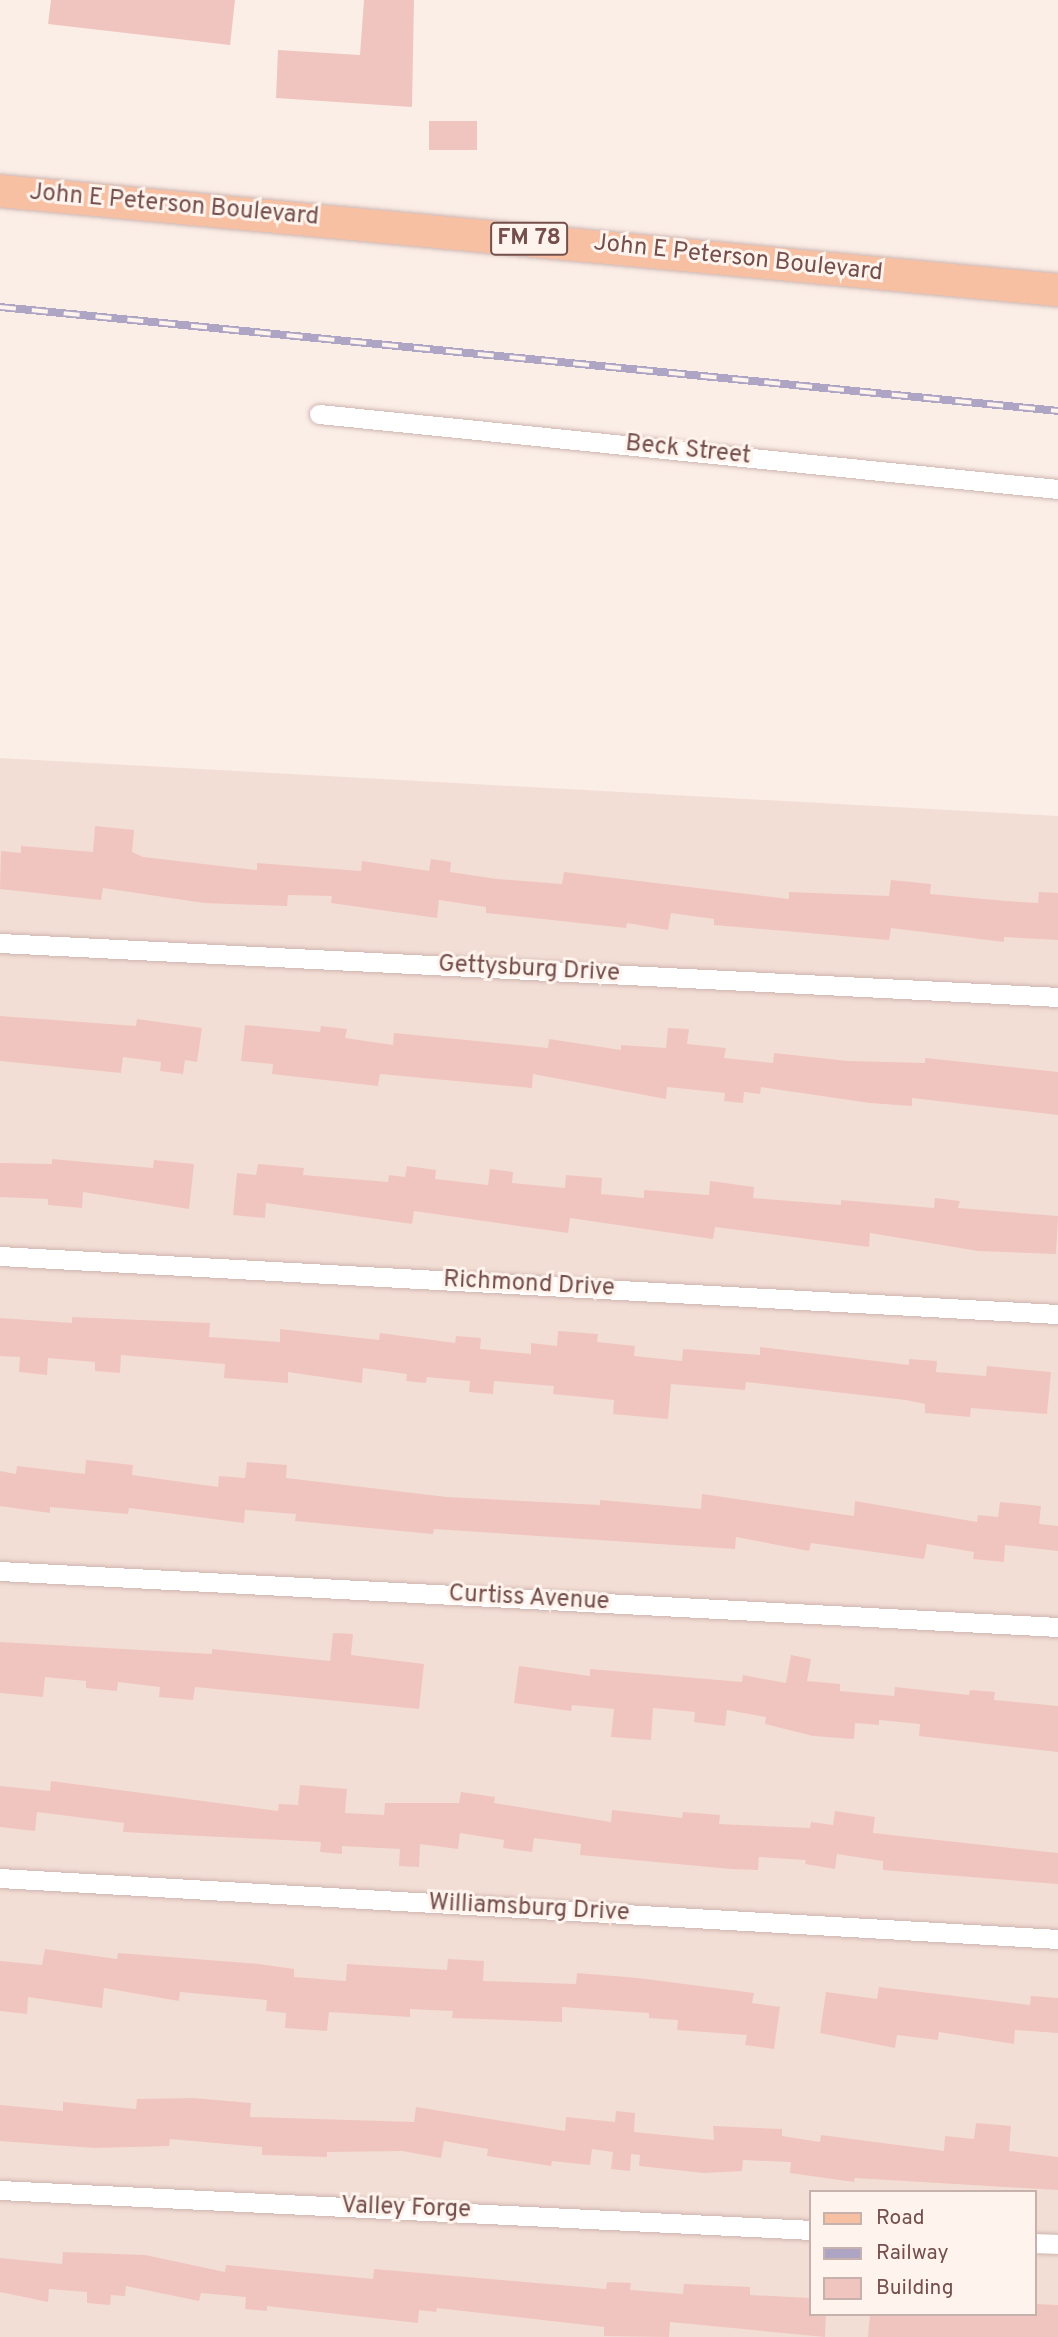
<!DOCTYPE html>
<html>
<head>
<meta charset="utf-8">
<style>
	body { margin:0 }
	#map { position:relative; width:1058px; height:2337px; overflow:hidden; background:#fbeee7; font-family:Overpass,sans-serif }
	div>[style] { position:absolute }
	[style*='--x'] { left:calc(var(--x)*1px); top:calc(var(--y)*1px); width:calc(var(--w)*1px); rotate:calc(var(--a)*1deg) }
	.residential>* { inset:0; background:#f3ded5 }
	.building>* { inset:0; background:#f0c5bf; transform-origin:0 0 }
	.roads { filter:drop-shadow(0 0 2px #cfb5b0) drop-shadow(0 0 2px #cfb5b0) }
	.street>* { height:19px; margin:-9.5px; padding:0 9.5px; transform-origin:9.5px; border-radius:9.5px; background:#fff }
	.primary>* { height:32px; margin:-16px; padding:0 16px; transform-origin:16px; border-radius:16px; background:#f7c0a2 }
	.rail>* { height:8px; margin-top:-4px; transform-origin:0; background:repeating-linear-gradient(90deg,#fef3ed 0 16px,#aea5c5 0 32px); box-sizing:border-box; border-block:2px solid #aea5c5 }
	span { translate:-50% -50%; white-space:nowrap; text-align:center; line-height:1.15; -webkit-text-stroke:6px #fef3ed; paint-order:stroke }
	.shield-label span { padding:2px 5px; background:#fef3ed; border:2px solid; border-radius:5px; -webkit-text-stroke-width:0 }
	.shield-label { font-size:23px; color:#744f4c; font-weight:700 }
	.street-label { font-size:24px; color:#744f4c }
	.legend { position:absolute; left:809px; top:2190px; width:228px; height:126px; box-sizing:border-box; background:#fef3ed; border:2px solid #c7b1ad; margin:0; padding:9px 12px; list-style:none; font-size:21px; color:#744f4c }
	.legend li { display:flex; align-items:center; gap:14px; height:35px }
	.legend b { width:35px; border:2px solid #c7b1ad }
</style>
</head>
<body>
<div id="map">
	<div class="residential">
		<div style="clip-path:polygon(evenodd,0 758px,1058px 816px,1058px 2337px,0 2337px,0 758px,811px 2192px,1035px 2192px,1035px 2314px,811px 2314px,811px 2192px)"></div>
	</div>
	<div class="building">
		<div style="clip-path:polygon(51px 0,235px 0,230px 45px,48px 24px)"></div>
		<div style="clip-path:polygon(364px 0,414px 0,412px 107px,276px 98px,278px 50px,360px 55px)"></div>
		<div style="left:429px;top:121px;width:48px;height:29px"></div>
		<div style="clip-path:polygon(95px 826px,134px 830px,132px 852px,143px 857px,257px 870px,257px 863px,361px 871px,362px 861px,429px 871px,431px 859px,451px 862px,450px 872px,497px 879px,562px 884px,564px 872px,789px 899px,789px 892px,889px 896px,891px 880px,931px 884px,930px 894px,1006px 901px,1038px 903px,1039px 892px,1058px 893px,1058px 940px,1004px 937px,1004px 942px,891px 928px,889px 940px,714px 925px,714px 919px,671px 913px,668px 930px,627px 923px,626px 928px,486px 913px,486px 907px,439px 900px,437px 918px,331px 903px,332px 896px,288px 895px,287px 906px,204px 903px,103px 888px,101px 900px,0 889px,1px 851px,21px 853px,21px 846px,93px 852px)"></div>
		<div style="clip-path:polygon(0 1016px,136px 1026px,137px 1019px,202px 1028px,197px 1062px,185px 1060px,183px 1074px,160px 1071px,161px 1062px,123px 1057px,121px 1073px,0 1061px)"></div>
		<div style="clip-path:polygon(245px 1025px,320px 1032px,321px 1026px,347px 1029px,345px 1038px,393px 1045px,394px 1033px,548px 1048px,549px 1039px,621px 1050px,621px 1045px,666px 1048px,668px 1028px,689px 1029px,687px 1044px,726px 1048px,724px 1058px,773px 1063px,774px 1053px,848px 1061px,925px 1063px,925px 1058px,1058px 1072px,1058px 1115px,912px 1098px,912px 1106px,870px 1103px,761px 1087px,760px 1094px,744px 1092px,743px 1103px,724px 1101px,725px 1093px,667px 1087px,666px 1099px,533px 1074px,532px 1088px,380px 1074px,378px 1086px,272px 1074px,273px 1064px,241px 1061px)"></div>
		<div style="clip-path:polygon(52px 1159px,153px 1168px,154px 1160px,194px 1164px,189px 1209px,83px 1192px,82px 1208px,48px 1205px,48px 1199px,0 1197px,0 1163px,52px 1164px)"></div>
		<div style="clip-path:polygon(258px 1164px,304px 1168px,303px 1175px,388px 1182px,389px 1175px,405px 1177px,407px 1166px,436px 1170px,435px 1179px,488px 1185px,490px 1169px,513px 1172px,512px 1183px,565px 1188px,566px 1175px,602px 1178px,601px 1194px,644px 1198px,644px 1190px,709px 1195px,710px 1181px,754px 1187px,753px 1198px,841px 1205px,841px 1200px,934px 1208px,935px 1198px,960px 1201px,958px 1208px,1058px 1216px,1056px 1254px,978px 1251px,870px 1233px,869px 1247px,715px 1227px,713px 1239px,570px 1218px,568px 1233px,414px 1211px,412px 1224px,266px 1203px,265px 1218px,233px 1215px,237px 1173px,256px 1175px)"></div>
		<div style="clip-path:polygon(72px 1317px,210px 1323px,209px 1337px,280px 1342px,280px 1329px,379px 1340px,380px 1333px,455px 1343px,456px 1336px,481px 1338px,480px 1349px,531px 1354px,531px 1343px,557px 1346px,558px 1331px,598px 1334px,597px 1342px,635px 1346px,634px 1356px,682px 1361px,683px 1349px,760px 1355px,760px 1347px,909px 1365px,909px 1359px,937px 1361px,936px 1372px,986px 1376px,987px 1366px,1051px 1372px,1047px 1414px,971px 1408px,970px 1417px,925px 1413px,925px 1404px,906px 1400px,746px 1382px,745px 1390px,671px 1384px,668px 1419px,613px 1414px,614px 1400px,553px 1394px,554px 1386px,494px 1381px,493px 1394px,469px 1392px,470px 1381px,427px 1377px,426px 1383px,406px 1381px,407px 1374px,363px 1368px,362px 1383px,288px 1372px,288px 1383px,224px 1378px,225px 1364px,121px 1355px,120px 1373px,95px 1371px,95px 1362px,48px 1358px,47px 1375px,19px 1372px,20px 1357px,0 1356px,0 1318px,72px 1323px)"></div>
		<div style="clip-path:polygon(86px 1460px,133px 1465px,132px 1475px,218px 1487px,219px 1476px,245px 1478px,247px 1462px,287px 1465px,286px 1478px,447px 1497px,600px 1505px,600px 1500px,701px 1509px,702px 1494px,854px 1516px,855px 1501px,977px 1522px,978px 1515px,998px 1517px,1000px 1502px,1041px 1506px,1039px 1524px,1058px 1526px,1058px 1551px,1005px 1545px,1004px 1562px,973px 1559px,974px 1552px,927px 1544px,924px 1559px,811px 1543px,809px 1551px,736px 1537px,735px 1549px,434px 1529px,433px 1534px,295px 1521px,296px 1514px,245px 1510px,244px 1523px,129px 1508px,128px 1514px,50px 1507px,50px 1513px,0 1506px,0 1471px,16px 1474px,17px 1466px,85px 1474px)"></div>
		<div style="clip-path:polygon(333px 1633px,353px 1634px,351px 1655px,424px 1664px,419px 1709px,195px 1687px,193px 1700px,159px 1697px,160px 1687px,118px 1682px,117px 1691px,86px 1688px,86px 1681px,45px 1677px,43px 1697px,0 1693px,0 1642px,212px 1654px,212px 1649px,330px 1661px)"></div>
		<div style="clip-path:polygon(791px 1655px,811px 1659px,807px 1681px,840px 1684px,840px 1691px,894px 1696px,895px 1687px,969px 1695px,970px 1690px,995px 1692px,994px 1700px,1058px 1706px,1058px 1752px,919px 1736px,920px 1724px,879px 1720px,879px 1725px,855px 1723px,854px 1739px,813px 1736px,765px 1724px,766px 1717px,727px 1710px,725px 1726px,694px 1722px,695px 1712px,653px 1708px,651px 1740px,611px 1737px,614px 1709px,572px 1705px,571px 1711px,514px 1703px,519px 1666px,590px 1676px,590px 1669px,742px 1682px,743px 1675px,786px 1683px)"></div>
		<div style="clip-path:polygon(51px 1781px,278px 1811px,279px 1804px,298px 1805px,300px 1785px,347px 1789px,345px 1813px,384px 1815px,385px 1803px,459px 1803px,461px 1792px,495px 1797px,494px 1803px,611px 1822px,612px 1810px,682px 1818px,683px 1812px,720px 1815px,719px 1824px,810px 1828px,811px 1822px,833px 1825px,835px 1811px,875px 1817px,873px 1833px,1058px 1853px,1058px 1884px,883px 1870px,883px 1861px,837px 1854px,835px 1869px,805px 1864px,806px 1860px,759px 1857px,758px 1870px,731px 1869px,580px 1855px,581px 1844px,534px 1838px,532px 1852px,503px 1848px,504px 1840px,460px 1833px,458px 1849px,420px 1844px,419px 1867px,399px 1866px,400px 1849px,342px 1846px,342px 1854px,320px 1852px,321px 1842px,123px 1832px,124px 1823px,37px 1812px,35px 1831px,0 1827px,0 1786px,50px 1791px)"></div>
		<div style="clip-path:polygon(45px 1949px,117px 1959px,118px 1953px,259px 1964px,294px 1969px,294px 1977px,346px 1981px,347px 1964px,447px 1970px,448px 1959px,484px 1961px,483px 1981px,576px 1984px,577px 1973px,638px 1978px,754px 1993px,752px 2003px,780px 2007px,774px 2049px,745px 2045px,747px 2035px,677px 2030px,678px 2020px,649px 2018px,649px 2013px,562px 2007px,562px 2022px,452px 2018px,453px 2011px,410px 2009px,410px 2017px,329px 2012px,327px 2031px,285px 2028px,286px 2013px,266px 2011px,267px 2000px,180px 1992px,179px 2001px,104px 1988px,102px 2008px,28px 1997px,27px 2014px,0 2011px,0 1961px,42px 1965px)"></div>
		<div style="clip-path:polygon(879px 1987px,1030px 2005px,1031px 1996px,1058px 1998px,1058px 2033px,1015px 2030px,1014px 2044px,939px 2032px,938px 2040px,897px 2035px,895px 2048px,820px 2033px,826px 1992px,877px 1999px)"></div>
		<div style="clip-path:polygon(193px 2098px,251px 2103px,250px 2117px,414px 2122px,416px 2107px,565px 2131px,566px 2117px,615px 2122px,616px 2111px,635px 2113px,634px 2132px,714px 2140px,713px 2126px,782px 2129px,782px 2136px,820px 2142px,821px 2135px,944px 2151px,945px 2136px,974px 2139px,976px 2123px,1011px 2126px,1009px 2151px,1058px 2157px,1058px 2190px,855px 2178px,854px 2182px,790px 2173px,791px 2162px,743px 2160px,742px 2171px,704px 2173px,639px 2166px,640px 2155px,631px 2154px,630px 2171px,611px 2169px,613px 2152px,592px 2149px,590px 2165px,552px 2161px,551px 2166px,487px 2156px,488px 2149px,444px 2141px,441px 2158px,402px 2151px,327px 2152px,327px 2157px,262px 2155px,262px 2147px,170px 2139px,169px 2146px,94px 2148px,0 2141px,0 2105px,63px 2111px,63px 2102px,136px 2109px,137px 2099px)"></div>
		<div style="clip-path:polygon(63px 2252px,145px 2255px,225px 2272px,226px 2265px,373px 2279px,374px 2269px,606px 2289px,607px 2282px,631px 2283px,630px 2290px,683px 2294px,684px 2284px,750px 2287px,750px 2295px,811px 2298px,811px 2314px,826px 2314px,825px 2337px,670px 2322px,669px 2337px,604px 2336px,604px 2327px,437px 2308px,436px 2312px,419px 2310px,418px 2323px,267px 2306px,267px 2311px,245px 2309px,246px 2297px,201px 2293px,199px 2301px,126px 2286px,125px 2296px,111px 2295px,110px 2305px,87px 2303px,87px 2292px,49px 2289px,48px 2302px,0 2292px,0 2258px,62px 2264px)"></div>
		<div style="clip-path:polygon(1035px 2304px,1058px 2305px,1058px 2337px,868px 2337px,870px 2314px,1035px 2314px)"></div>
	</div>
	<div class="roads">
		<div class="street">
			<div style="--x:319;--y:414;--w:743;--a:5.8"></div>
			<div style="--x:0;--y:943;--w:1059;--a:2.92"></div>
			<div style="--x:0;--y:1256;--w:1060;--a:3.14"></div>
			<div style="--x:0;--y:1571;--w:1059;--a:3.03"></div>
			<div style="--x:0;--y:1878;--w:1060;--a:3.3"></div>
			<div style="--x:0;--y:2190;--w:812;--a:2.82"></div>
			<div style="--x:1035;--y:2243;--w:23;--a:2"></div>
		</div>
		<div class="primary">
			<div style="--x:0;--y:191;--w:1063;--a:5.35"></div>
		</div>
	</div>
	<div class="rail">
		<div style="--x:0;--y:307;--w:1063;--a:5.61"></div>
	</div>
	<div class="shield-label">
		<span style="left:529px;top:239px">FM 78</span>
	</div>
	<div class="street-label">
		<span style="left:174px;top:206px;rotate:5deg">John E Peterson Boulevard</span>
		<span style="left:738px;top:259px;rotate:6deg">John E Peterson Boulevard</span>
		<span style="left:688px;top:451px;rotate:6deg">Beck Street</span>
		<span style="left:529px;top:970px;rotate:3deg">Gettysburg Drive</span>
		<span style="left:529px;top:1285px;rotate:3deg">Richmond Drive</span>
		<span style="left:529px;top:1599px;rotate:3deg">Curtiss Avenue</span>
		<span style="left:529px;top:1909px;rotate:3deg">Williamsburg Drive</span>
		<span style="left:406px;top:2209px;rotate:2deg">Valley Forge</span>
	</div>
	<ul class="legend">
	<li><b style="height:9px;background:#f7c0a2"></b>Road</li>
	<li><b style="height:9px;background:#aea5c5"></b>Railway</li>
	<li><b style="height:19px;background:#f0c5bf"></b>Building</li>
	</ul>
</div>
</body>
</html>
